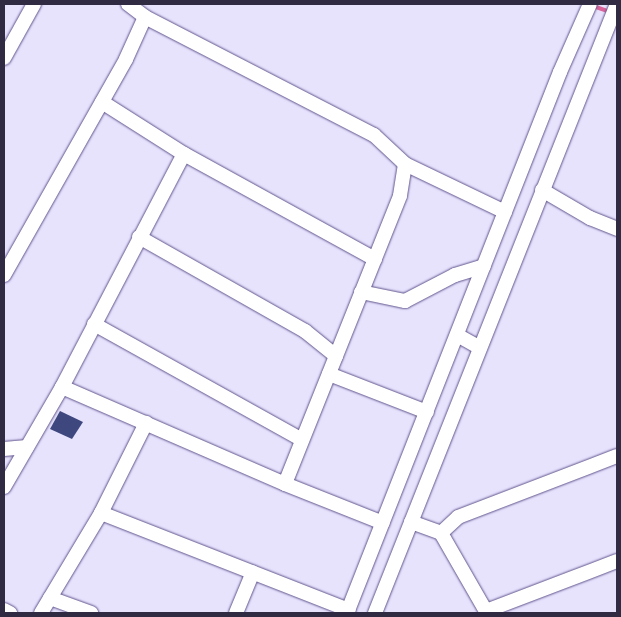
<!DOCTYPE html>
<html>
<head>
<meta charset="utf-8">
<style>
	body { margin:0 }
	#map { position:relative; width:621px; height:617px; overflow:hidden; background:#e7e3fd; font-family:"PT Sans",sans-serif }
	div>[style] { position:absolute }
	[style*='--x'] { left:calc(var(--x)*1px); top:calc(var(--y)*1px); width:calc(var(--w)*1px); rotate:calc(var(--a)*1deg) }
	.stream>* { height:4px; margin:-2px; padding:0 2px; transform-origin:2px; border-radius:2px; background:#db649a }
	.building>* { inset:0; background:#3e487f }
	.roads { filter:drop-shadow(0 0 1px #61548d) drop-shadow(0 0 1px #61548d) }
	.minor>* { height:14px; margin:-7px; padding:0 7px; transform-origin:7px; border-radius:7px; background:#fff }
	span { translate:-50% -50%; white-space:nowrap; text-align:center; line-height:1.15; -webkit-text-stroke:5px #f4f4f4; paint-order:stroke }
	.frame { position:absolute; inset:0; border:5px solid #302a43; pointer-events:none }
</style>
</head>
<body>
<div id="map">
	<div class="stream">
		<div style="--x:593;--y:6;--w:18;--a:19"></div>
	</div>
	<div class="building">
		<div style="clip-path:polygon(60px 411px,83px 422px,72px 439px,50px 429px)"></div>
	</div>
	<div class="roads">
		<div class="minor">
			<div style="--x:128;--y:4;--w:21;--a:37"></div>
			<div style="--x:145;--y:17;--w:258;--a:27.3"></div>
			<div style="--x:374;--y:135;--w:42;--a:43.1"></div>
			<div style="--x:405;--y:164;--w:32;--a:99"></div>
			<div style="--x:400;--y:196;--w:310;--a:111.8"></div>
			<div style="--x:4;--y:58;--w:62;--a:-60.9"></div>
			<div style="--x:102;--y:102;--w:97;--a:32.4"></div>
			<div style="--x:184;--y:154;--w:218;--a:28.8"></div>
			<div style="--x:405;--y:164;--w:111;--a:25.6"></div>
			<div style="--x:542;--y:190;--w:56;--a:30.3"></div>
			<div style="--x:590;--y:218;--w:29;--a:22"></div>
			<div style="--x:139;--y:237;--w:191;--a:29.5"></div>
			<div style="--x:305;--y:331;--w:40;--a:39"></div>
			<div style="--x:4;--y:275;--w:248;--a:-60.5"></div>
			<div style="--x:126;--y:59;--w:46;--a:-65.7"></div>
			<div style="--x:361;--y:292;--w:45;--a:11.6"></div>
			<div style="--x:405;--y:301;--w:56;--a:-27.5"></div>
			<div style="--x:455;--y:275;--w:30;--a:-17"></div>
			<div style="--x:94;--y:324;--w:238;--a:29.1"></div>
			<div style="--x:457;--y:335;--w:26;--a:29"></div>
			<div style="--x:329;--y:374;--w:105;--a:21.2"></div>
			<div style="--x:62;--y:387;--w:243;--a:23.5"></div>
			<div style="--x:285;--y:484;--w:105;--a:21.7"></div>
			<div style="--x:4;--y:449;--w:23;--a:-5"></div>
			<div style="--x:4;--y:487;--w:116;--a:-59.9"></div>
			<div style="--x:62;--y:387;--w:263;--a:-62.4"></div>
			<div style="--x:101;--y:513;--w:266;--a:21.4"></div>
			<div style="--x:411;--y:522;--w:32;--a:20"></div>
			<div style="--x:441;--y:533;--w:92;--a:60.1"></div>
			<div style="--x:441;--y:533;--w:23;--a:-43"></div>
			<div style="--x:458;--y:517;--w:170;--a:-21"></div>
			<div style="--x:50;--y:598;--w:44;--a:20.1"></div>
			<div style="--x:4;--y:610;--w:7;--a:27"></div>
			<div style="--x:486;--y:611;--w:140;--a:-20.9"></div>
			<div style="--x:41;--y:613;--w:117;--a:-59"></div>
			<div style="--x:101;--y:513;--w:101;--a:-63.4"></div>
			<div style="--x:236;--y:613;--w:44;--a:-67.5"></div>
			<div style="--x:347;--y:613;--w:581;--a:-68.51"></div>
			<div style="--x:560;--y:72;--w:74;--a:-66.2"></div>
			<div style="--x:375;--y:613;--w:655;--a:-68.33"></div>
		</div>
	</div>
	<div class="frame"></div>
</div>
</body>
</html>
